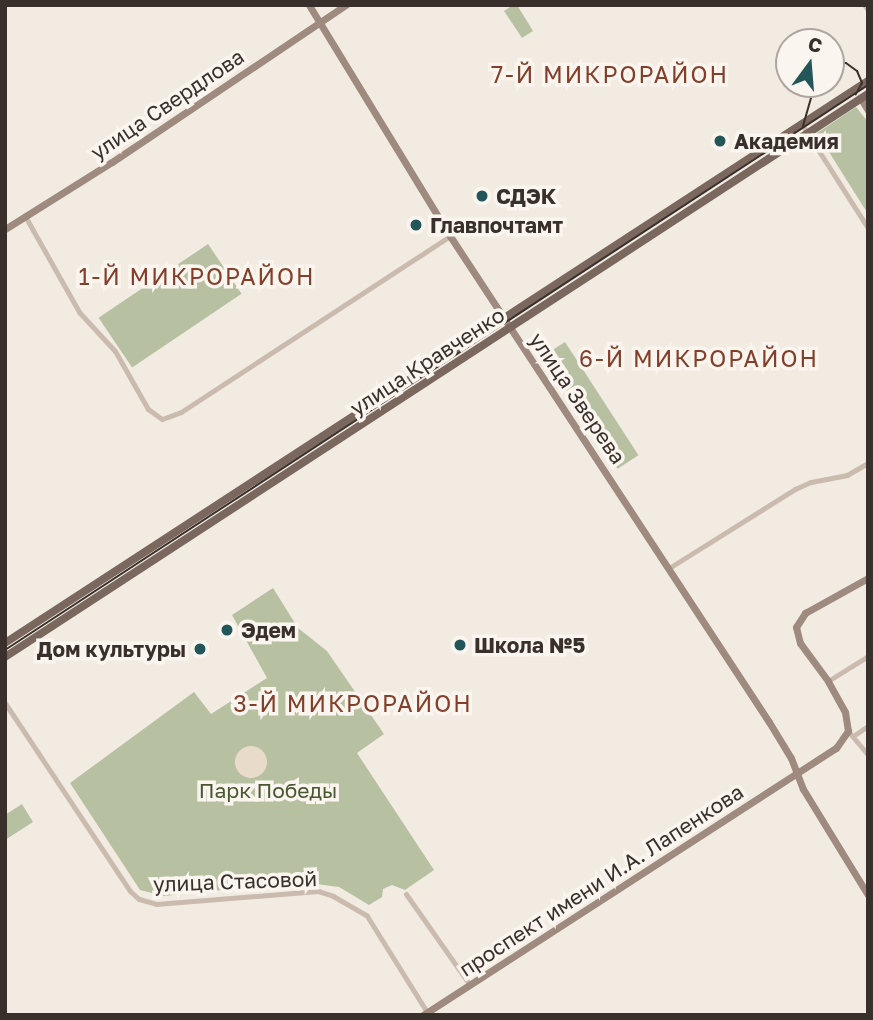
<!DOCTYPE html>
<html>
<head>
<meta charset="utf-8">
<style>
	body { margin:0 }
	#map { position:relative; width:873px; height:1020px; overflow:hidden; background:#f2ebe2; font-family:"Golos Text",sans-serif }
	div>[style] { position:absolute }
	[style*='--x'] { left:calc(var(--x)*1px); top:calc(var(--y)*1px); width:calc(var(--w)*1px); rotate:calc(var(--a)*1deg) }
	.green>* { inset:0; background:#b7c1a2; transform-origin:0 0 }
	.plaza>* { inset:0; background:#e9dbca }
	.round { border-radius:50% }
	.minor>* { height:5px; margin:-2.5px; padding:0 2.5px; transform-origin:2.5px; border-radius:2.5px; background:#cabbae }
	.tertiary>* { height:6px; margin:-3px; padding:0 3px; transform-origin:3px; border-radius:3px; background:#cabbae }
	.secondary>* { height:7px; margin:-3.5px; padding:0 3.5px; transform-origin:3.5px; border-radius:3.5px; background:#9e8a7f }
	.primary>* { height:8px; margin:-4px; padding:0 4px; transform-origin:4px; border-radius:4px; background:#7a675e }
	.tram>* { height:2px; margin:-1px; padding:0 1px; transform-origin:1px; border-radius:1px; background:#39302c }
	.dots>* { width:19px; height:19px; translate:-50% -50%; box-sizing:border-box; border:4px solid #faf5ee; border-radius:50% }
	span { translate:-50% -50%; white-space:nowrap; text-align:center; line-height:1.15; -webkit-text-stroke:7px #faf5ee; paint-order:stroke }
	.street-label { font-size:21px; color:#39302c }
	.poi-label { font-size:21px; color:#39302c; font-weight:700 }
	.left { translate:0 -50%; text-align:left }
	.right { translate:-100% -50%; text-align:right }
	.park-label { font-size:21px; color:#495731 }
	.neighbourhood-label { font-size:23px; color:#843e29; letter-spacing:2px }
	.frame { position:absolute; inset:0; border:7px solid #39302c; pointer-events:none }
	.north { position:absolute; left:775px; top:28px; width:70px; height:70px; box-sizing:border-box; background:#faf5ee; border:2px solid #ada6a0; border-radius:50%; rotate:16deg; font-size:19px; font-weight:700; line-height:28px; text-align:center; color:#39302c }
	.north::after { content:''; display:block; margin:auto; width:24px; height:32px; background:#235659; clip-path:polygon(50% 0,100% 100%,50% 72%,0 100%) }
</style>
</head>
<body>
<div id="map">
	<div class="green">
		<div style="clip-path:polygon(513px 5px,517px 5px,533px 31px,522px 38px,504px 11px)"></div>
		<div style="clip-path:polygon(856px 107px,868px 122px,868px 214px,817px 133px)"></div>
		<div style="left:208px;top:244px;width:60px;height:132px;rotate:56deg"></div>
		<div style="left:565px;top:342px;width:135px;height:25px;rotate:57deg"></div>
		<div style="clip-path:polygon(273px 588px,298px 628px,327px 651px,384px 734px,357px 753px,434px 870px,405px 890px,392px 885px,383px 889px,382px 897px,369px 905px,339px 887px,301px 882px,164px 896px,140px 890px,70px 783px,194px 692px,211px 714px,267px 678px,232px 615px)"></div>
		<div style="clip-path:polygon(22px 804px,33px 822px,5px 840px,5px 815px)"></div>
	</div>
	<div class="plaza">
		<div class="round" style="left:235px;top:746px;width:32px;height:32px"></div>
	</div>
	<div class="minor">
		<div style="--x:801;--y:123;--w:125;--a:57.5"></div>
		<div style="--x:25;--y:216;--w:110;--a:60.6"></div>
		<div style="--x:79;--y:312;--w:53;--a:47.3"></div>
		<div style="--x:115;--y:351;--w:67;--a:60.4"></div>
		<div style="--x:148;--y:409;--w:17;--a:36"></div>
		<div style="--x:162;--y:419;--w:20;--a:-20"></div>
		<div style="--x:181;--y:412;--w:321;--a:-33.2"></div>
		<div style="--x:669;--y:568;--w:149;--a:-32.1"></div>
		<div style="--x:795;--y:489;--w:17;--a:-24"></div>
		<div style="--x:811;--y:482;--w:37;--a:-11"></div>
		<div style="--x:847;--y:475;--w:24;--a:-30"></div>
		<div style="--x:828;--y:681;--w:47;--a:-32"></div>
		<div style="--x:5;--y:703;--w:226;--a:56.4"></div>
		<div style="--x:130;--y:891;--w:12;--a:42"></div>
		<div style="--x:139;--y:899;--w:18;--a:16"></div>
		<div style="--x:156;--y:904;--w:163;--a:-4.6"></div>
		<div style="--x:318;--y:891;--w:16;--a:18"></div>
		<div style="--x:333;--y:896;--w:39;--a:30"></div>
		<div style="--x:367;--y:916;--w:113;--a:58"></div>
		<div style="--x:848;--y:731;--w:31;--a:50"></div>
		<div style="--x:853;--y:736;--w:18;--a:-34"></div>
		<div style="--x:406;--y:894;--w:111;--a:54.9"></div>
	</div>
	<div class="tertiary">
		<div style="--x:865;--y:5;--w:5;--a:53"></div>
	</div>
	<div class="secondary">
		<div style="--x:309;--y:5;--w:271;--a:58.6"></div>
		<div style="--x:450;--y:236;--w:581;--a:56.72"></div>
		<div style="--x:769;--y:722;--w:42;--a:58.6"></div>
		<div style="--x:791;--y:758;--w:33;--a:69"></div>
		<div style="--x:803;--y:789;--w:124;--a:58.5"></div>
		<div style="--x:861;--y:99;--w:13;--a:58"></div>
		<div style="--x:5;--y:229;--w:126;--a:-32.1"></div>
		<div style="--x:112;--y:162;--w:282;--a:-33.9"></div>
		<div style="--x:423;--y:1015;--w:492;--a:-32.9"></div>
		<div style="--x:836;--y:748;--w:21;--a:-55"></div>
		<div style="--x:848;--y:731;--w:19;--a:-99"></div>
		<div style="--x:845;--y:712;--w:35;--a:-119"></div>
		<div style="--x:828;--y:681;--w:47;--a:-126.4"></div>
		<div style="--x:800;--y:643;--w:16;--a:-104"></div>
		<div style="--x:796;--y:627;--w:17;--a:-57"></div>
		<div style="--x:805;--y:613;--w:72;--a:-29.1"></div>
	</div>
	<div class="primary">
		<div style="--x:5;--y:643;--w:1030;--a:-33.07"></div>
		<div style="--x:5;--y:657;--w:1030;--a:-33.12"></div>
	</div>
	<div class="tram">
		<div style="--x:831;--y:65;--w:15;--a:-8"></div>
		<div style="--x:846;--y:63;--w:14;--a:36"></div>
		<div style="--x:857;--y:71;--w:13;--a:67"></div>
		<div style="--x:862;--y:83;--w:13;--a:119"></div>
		<div style="--x:803;--y:126;--w:44;--a:-74.1"></div>
		<div style="--x:5;--y:650;--w:1032;--a:-33.21"></div>
	</div>
	<div class="dots">
		<div style="left:720px;top:141px;background:#235659"></div>
		<div style="left:482px;top:196px;background:#235659"></div>
		<div style="left:416px;top:225px;background:#235659"></div>
		<div style="left:227px;top:630px;background:#235659"></div>
		<div style="left:460px;top:645px;background:#235659"></div>
		<div style="left:200px;top:649px;background:#235659"></div>
	</div>
	<div class="street-label">
		<span style="left:167px;top:104px;rotate:-34deg">улица Свердлова</span>
		<span style="left:427px;top:361px;rotate:-33deg">улица Кравченко</span>
		<span style="left:578px;top:398px;rotate:56deg">улица Зверева</span>
		<span style="left:601px;top:880px;rotate:-33deg">проспект имени И.А. Лапенкова</span>
		<span style="left:235px;top:881px;rotate:-2deg">улица Стасовой</span>
	</div>
	<div class="poi-label">
		<span class="left" style="left:734px;top:141px">Академия</span>
		<span class="left" style="left:496px;top:196px">СДЭК</span>
		<span class="left" style="left:430px;top:225px">Главпочтамт</span>
		<span class="left" style="left:241px;top:630px">Эдем</span>
		<span class="left" style="left:474px;top:645px">Школа №5</span>
		<span class="right" style="left:186px;top:649px">Дом культуры</span>
	</div>
	<div class="park-label">
		<span style="left:268px;top:790px">Парк Победы</span>
	</div>
	<div class="neighbourhood-label">
		<span style="left:610px;top:74px">7-Й МИКРОРАЙОН</span>
		<span style="left:197px;top:276px">1-Й МИКРОРАЙОН</span>
		<span style="left:699px;top:358px">6-Й МИКРОРАЙОН</span>
		<span style="left:353px;top:703px">3-Й МИКРОРАЙОН</span>
	</div>
	<div class="frame"></div>
	<div class="north">С</div>
</div>
</body>
</html>
